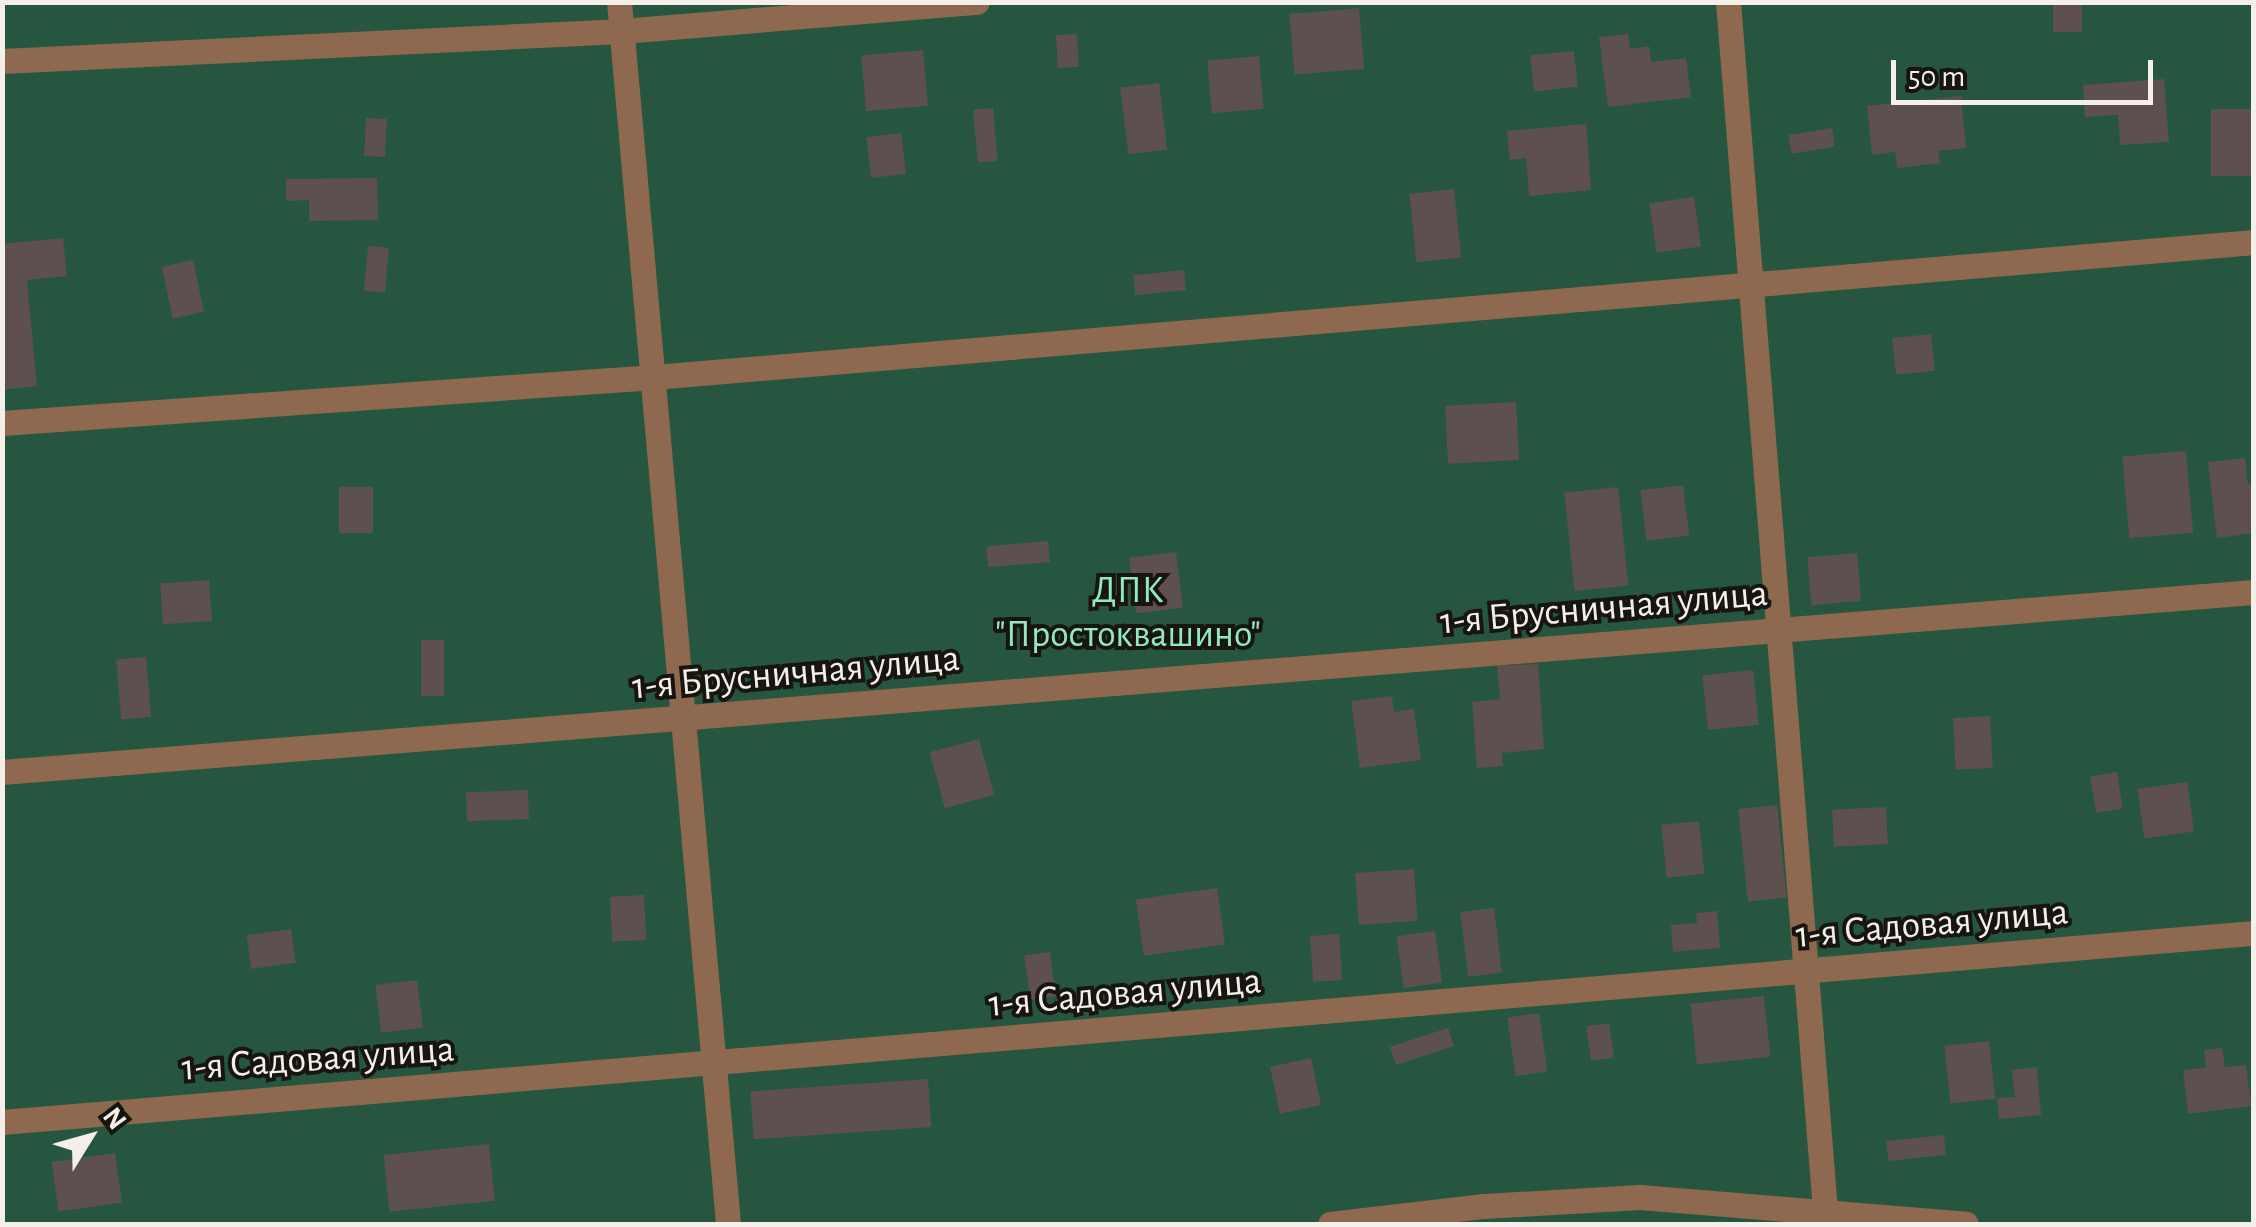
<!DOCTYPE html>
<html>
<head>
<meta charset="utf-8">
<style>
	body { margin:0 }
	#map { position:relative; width:2256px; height:1227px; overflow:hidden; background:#332d23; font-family:"Alegreya Sans",sans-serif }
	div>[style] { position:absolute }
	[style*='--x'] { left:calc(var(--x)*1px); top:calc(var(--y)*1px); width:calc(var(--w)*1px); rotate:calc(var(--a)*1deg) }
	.green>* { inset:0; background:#26563f; transform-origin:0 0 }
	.building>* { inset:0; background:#5e504e; transform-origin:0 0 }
	.minor>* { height:25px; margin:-12.5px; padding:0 12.5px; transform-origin:12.5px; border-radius:12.5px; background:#8e694f }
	span { translate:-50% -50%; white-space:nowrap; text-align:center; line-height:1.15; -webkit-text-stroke:8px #181511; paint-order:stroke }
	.park-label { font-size:38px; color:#91e9bd }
	.street-label { font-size:38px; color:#f4f0e9 }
	.frame { position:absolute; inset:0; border:5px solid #f4f0e9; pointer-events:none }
	.north { position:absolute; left:40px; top:1087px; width:100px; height:100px; -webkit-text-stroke:8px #181511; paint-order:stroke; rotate:53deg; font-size:28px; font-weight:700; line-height:40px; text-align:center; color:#f4f0e9 }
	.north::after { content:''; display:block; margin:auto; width:35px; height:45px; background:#f4f0e9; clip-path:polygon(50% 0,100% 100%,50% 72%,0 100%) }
	.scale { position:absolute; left:1891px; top:60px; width:262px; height:45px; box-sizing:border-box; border:5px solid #f4f0e9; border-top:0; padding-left:12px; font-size:30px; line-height:35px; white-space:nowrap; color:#f4f0e9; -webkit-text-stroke:8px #181511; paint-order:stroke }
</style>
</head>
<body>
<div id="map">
	<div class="green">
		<div style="left:3px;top:3px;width:2250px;height:1221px"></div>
	</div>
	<div class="building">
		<div style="left:2053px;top:2px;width:29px;height:30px"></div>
		<div style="left:1359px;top:8px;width:61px;height:70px;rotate:85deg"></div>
		<div style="left:1077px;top:34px;width:33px;height:21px;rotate:87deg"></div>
		<div style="clip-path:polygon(1628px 34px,1630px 49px,1649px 46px,1651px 62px,1686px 58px,1691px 97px,1608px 107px,1599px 37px)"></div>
		<div style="left:923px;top:50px;width:56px;height:62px;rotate:85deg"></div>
		<div style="left:1574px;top:51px;width:36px;height:44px;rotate:84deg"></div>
		<div style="left:1259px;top:56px;width:53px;height:52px;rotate:85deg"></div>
		<div style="clip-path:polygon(2164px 79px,2169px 142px,2120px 145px,2118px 115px,2085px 117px,2083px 85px)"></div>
		<div style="left:1159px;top:83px;width:67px;height:39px;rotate:83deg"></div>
		<div style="clip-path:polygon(1961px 96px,1966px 148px,1938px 151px,1940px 163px,1897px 168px,1895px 152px,1872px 155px,1867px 106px)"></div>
		<div style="left:993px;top:108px;width:53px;height:20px;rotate:85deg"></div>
		<div style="left:2254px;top:109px;width:67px;height:43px;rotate:90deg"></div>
		<div style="left:366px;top:118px;width:21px;height:38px;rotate:3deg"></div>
		<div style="clip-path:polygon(1586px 124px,1591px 190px,1529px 196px,1526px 158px,1510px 160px,1507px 131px)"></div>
		<div style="left:1832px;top:128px;width:19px;height:44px;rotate:81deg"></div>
		<div style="left:901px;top:133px;width:41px;height:35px;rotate:83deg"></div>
		<div style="clip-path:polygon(377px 178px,378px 220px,309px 221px,309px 200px,286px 201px,286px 179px)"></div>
		<div style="left:1454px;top:189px;width:69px;height:45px;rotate:84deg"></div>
		<div style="left:1694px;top:197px;width:50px;height:45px;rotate:82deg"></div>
		<div style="clip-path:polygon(63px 238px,67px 276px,27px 280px,37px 386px,2px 390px,2px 244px)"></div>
		<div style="left:368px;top:246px;width:21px;height:45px;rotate:5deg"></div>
		<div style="left:193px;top:260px;width:53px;height:32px;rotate:78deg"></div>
		<div style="left:1184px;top:270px;width:20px;height:51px;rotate:84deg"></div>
		<div style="left:1931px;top:334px;width:37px;height:39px;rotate:84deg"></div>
		<div style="left:1516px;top:402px;width:58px;height:71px;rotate:87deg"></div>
		<div style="left:2186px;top:451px;width:82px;height:64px;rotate:85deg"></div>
		<div style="clip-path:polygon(2245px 458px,2248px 484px,2254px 484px,2254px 533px,2217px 538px,2208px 462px)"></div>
		<div style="left:1683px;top:485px;width:51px;height:43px;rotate:83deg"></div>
		<div style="left:373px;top:487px;width:46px;height:34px;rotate:90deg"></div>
		<div style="left:1618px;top:487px;width:99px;height:54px;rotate:84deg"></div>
		<div style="left:1048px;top:541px;width:21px;height:62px;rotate:85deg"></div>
		<div style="left:1176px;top:552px;width:56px;height:47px;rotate:83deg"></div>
		<div style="left:1857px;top:553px;width:48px;height:50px;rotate:85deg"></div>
		<div style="left:209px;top:580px;width:41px;height:49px;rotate:86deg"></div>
		<div style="left:421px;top:640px;width:23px;height:56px"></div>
		<div style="left:146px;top:657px;width:60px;height:30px;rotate:85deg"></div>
		<div style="clip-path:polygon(1538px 664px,1544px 749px,1502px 753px,1503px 766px,1477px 768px,1472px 702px,1500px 699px,1497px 666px)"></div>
		<div style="left:1753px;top:670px;width:55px;height:51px;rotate:84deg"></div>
		<div style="clip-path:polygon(1392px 696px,1394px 712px,1414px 709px,1421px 760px,1360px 768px,1351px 701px)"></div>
		<div style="left:1990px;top:716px;width:52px;height:37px;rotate:87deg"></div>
		<div style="left:979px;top:739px;width:58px;height:51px;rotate:75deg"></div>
		<div style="left:2117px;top:772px;width:37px;height:27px;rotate:81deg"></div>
		<div style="left:2187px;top:782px;width:50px;height:50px;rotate:82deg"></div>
		<div style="left:528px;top:790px;width:29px;height:62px;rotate:88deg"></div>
		<div style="left:1777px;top:805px;width:93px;height:39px;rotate:84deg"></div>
		<div style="left:1886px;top:807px;width:37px;height:54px;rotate:87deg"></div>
		<div style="left:1699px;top:821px;width:53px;height:38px;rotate:84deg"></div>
		<div style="left:1414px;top:869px;width:52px;height:59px;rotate:86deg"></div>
		<div style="left:1217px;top:888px;width:57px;height:82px;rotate:82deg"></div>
		<div style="left:644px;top:895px;width:45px;height:34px;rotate:87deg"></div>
		<div style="left:1494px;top:908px;width:65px;height:34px;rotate:83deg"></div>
		<div style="clip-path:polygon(1717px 911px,1720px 948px,1673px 952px,1671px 925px,1697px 923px,1696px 913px)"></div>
		<div style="left:291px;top:929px;width:34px;height:45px;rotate:82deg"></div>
		<div style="left:1435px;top:931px;width:52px;height:39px;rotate:82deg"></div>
		<div style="left:1339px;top:934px;width:46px;height:29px;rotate:86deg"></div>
		<div style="left:1050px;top:952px;width:45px;height:26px;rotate:82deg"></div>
		<div style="left:417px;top:980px;width:48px;height:42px;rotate:83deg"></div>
		<div style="left:1764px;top:996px;width:61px;height:74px;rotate:84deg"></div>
		<div style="left:1539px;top:1013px;width:59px;height:32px;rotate:82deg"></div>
		<div style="left:1609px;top:1023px;width:35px;height:23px;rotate:82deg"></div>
		<div style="left:1448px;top:1028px;width:19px;height:61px;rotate:72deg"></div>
		<div style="left:1989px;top:1041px;width:58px;height:45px;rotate:84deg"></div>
		<div style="clip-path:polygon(2222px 1048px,2225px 1067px,2246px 1065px,2251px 1106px,2188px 1114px,2183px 1070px,2206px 1068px,2204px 1050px)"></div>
		<div style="left:1311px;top:1058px;width:48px;height:42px;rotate:78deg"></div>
		<div style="clip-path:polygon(2037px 1067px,2041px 1115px,1999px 1119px,1997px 1098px,2015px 1097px,2012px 1070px)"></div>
		<div style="left:928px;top:1079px;width:48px;height:178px;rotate:86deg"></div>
		<div style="left:1944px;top:1135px;width:20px;height:58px;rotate:84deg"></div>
		<div style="left:489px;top:1144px;width:57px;height:106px;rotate:84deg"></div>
		<div style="left:115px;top:1153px;width:50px;height:64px;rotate:82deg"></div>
	</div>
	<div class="minor">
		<div style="--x:619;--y:2;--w:1227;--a:84.9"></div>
		<div style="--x:1728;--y:2;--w:1212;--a:85.41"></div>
		<div style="--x:2;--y:61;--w:621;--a:-2.77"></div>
		<div style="--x:622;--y:31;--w:356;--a:-4.7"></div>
		<div style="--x:2;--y:423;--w:654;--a:-4.04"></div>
		<div style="--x:654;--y:377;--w:1606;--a:-4.82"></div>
		<div style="--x:2;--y:772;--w:2259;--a:-4.57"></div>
		<div style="--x:2;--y:1122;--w:2260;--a:-4.8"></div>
		<div style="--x:1330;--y:1224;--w:155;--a:-6.7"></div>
		<div style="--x:1484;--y:1206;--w:156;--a:-3.3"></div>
		<div style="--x:1640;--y:1197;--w:327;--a:4.7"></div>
	</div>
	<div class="park-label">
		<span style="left:1128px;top:614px">ДПК<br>"Простоквашино"</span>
	</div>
	<div class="street-label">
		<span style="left:1604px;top:609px;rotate:-5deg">1-я Брусничная улица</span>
		<span style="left:796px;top:674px;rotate:-5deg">1-я Брусничная улица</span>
		<span style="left:1932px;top:925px;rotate:-5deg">1-я Садовая улица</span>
		<span style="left:1125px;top:994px;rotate:-5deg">1-я Садовая улица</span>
		<span style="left:318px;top:1060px;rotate:-4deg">1-я Садовая улица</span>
	</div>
	<div class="frame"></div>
	<div class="north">N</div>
	<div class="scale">50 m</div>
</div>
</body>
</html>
